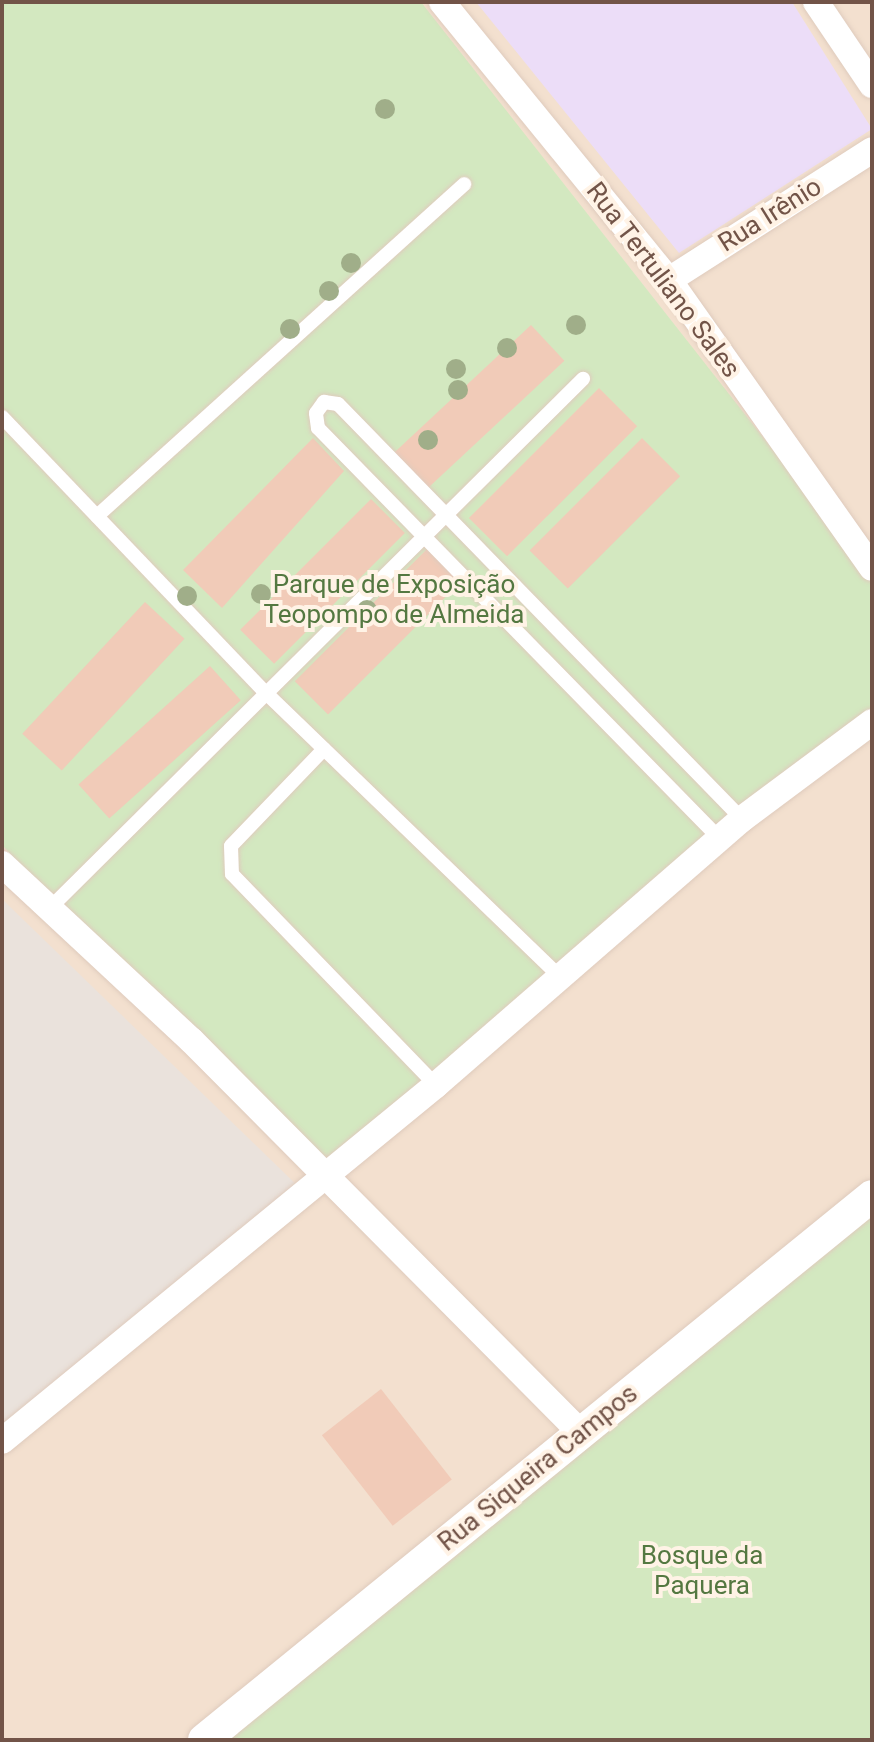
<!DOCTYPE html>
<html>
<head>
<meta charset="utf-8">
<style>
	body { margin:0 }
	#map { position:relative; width:874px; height:1742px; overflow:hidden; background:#fcefe0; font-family:Roboto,sans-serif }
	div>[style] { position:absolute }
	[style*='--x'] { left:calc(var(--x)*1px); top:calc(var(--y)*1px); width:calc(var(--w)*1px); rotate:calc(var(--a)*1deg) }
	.residential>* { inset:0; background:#f3e0cf; transform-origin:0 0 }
	.industrial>* { inset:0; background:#eae2dc }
	.education>* { inset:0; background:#ecddf8 }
	.green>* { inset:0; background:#d3e8c0 }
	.building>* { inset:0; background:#f1cbb8; transform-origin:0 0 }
	.roads { filter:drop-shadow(0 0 2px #dfcbbd) drop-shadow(0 0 2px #dfcbbd) }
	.service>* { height:14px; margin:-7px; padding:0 7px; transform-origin:7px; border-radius:7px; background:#fff }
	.minor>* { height:26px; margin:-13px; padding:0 13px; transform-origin:13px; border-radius:13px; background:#fff }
	.tertiary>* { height:32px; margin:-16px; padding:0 16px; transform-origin:16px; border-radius:16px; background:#fff }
	.trees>* { width:20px; height:20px; margin:-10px; border-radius:50%; background:#a0ae89 }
	span { translate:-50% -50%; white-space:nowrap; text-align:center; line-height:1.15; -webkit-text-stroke:8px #fff3e6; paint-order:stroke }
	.street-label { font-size:26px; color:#725448 }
	.park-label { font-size:26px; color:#547841 }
	.frame { position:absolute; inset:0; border:4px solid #725448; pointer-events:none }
</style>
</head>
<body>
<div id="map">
	<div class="residential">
		<div style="left:2px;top:2px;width:870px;height:1738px"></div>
	</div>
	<div class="industrial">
		<div style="clip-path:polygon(2px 899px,306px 1194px,2px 1441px)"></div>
	</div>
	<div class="education">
		<div style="clip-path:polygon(476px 2px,792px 2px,872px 129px,679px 253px)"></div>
	</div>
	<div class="green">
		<div style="clip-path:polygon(2px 2px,421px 2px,872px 576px,872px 722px,322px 1181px,2px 845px)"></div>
		<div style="clip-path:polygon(872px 1213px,872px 1740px,228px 1740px)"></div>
	</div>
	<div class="building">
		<div style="left:531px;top:325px;width:49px;height:192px;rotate:47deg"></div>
		<div style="left:599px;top:388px;width:54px;height:184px;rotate:45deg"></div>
		<div style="clip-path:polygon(313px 438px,344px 471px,222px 608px,183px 570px)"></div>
		<div style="left:642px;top:438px;width:54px;height:159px;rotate:45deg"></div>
		<div style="left:371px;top:499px;width:48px;height:185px;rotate:45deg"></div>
		<div style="left:427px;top:549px;width:47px;height:187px;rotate:45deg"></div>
		<div style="left:145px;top:602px;width:54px;height:180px;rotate:43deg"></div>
		<div style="left:210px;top:666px;width:46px;height:177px;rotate:48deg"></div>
		<div style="left:381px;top:1389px;width:115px;height:75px;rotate:52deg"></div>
	</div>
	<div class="roads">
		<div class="service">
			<div style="--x:2;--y:417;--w:381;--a:46.3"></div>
			<div style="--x:265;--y:692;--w:410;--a:44"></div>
			<div style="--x:97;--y:516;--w:495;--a:-42.1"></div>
			<div style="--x:324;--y:749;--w:134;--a:133.8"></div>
			<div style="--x:231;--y:846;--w:28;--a:88"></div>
			<div style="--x:232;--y:874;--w:293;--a:46"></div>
			<div style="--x:720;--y:839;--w:575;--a:-134.37"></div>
			<div style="--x:318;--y:428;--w:15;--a:-98"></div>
			<div style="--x:316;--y:413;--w:14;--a:-54"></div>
			<div style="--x:324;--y:402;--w:14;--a:8"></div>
			<div style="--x:338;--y:404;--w:579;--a:45.77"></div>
			<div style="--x:48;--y:910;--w:754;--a:-44.79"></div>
		</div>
		<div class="minor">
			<div style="--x:442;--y:2;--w:359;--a:50.8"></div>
			<div style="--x:669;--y:280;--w:352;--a:54.8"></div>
			<div style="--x:816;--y:2;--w:100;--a:56"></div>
			<div style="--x:669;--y:280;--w:241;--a:-32.6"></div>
			<div style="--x:2;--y:864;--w:258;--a:43"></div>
			<div style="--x:191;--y:1040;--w:554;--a:45.22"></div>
			<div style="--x:2;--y:1441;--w:561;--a:-39.36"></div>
			<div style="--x:436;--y:1085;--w:405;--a:-41"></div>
			<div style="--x:742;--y:819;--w:162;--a:-36.7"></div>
		</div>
		<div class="tertiary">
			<div style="--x:204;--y:1740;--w:861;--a:-39.16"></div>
		</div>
	</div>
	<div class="trees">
		<div style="left:385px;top:109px"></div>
		<div style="left:351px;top:263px"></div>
		<div style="left:329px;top:291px"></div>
		<div style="left:576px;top:325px"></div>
		<div style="left:290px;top:329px"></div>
		<div style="left:507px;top:348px"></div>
		<div style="left:456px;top:369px"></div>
		<div style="left:458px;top:390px"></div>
		<div style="left:428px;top:440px"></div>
		<div style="left:261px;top:594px"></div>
		<div style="left:187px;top:596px"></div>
		<div style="left:367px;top:610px"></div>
	</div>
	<div class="street-label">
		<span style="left:770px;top:215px;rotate:-32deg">Rua Irênio</span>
		<span style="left:663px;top:280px;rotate:53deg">Rua Tertuliano Sales</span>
		<span style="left:538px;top:1468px;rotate:-39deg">Rua Siqueira Campos</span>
	</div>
	<div class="park-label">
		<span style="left:394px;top:600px">Parque de Exposição<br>Teopompo de Almeida</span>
		<span style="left:702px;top:1571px">Bosque da<br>Paquera</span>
	</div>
	<div class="frame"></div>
</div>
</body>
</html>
